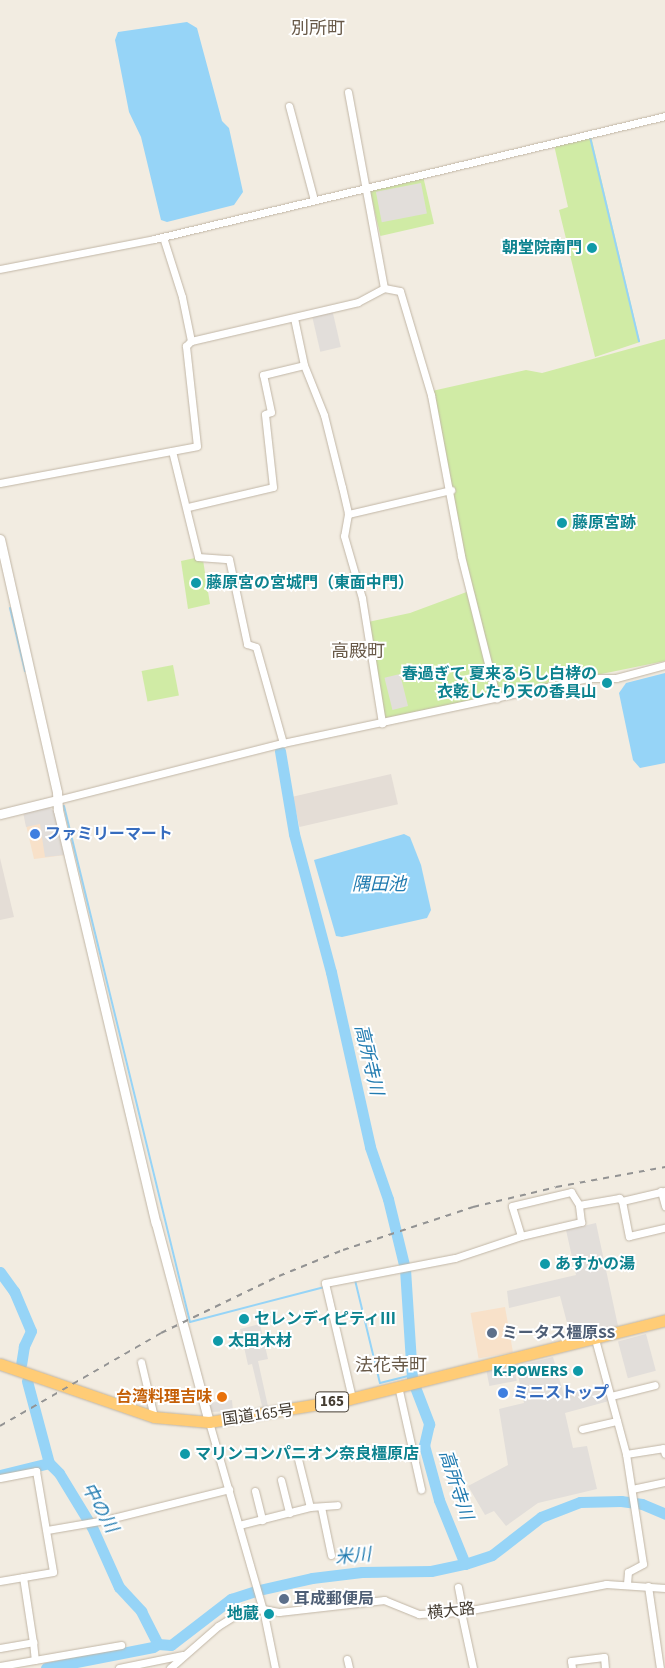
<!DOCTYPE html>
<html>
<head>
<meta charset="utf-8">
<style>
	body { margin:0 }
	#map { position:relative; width:665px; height:1668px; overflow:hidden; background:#f2ece1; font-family:"Source Sans 3","Noto Sans JP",sans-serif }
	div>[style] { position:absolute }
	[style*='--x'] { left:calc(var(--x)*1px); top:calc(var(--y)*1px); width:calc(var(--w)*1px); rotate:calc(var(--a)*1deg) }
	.commercial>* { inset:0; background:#f8e1c9; transform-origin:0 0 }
	.industrial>* { inset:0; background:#e4ddd6; transform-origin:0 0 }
	.green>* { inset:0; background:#d0eba5; transform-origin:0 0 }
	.parking>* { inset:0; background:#e2deda; transform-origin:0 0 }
	.water>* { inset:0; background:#96d4f7 }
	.stream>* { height:2px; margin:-1px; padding:0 1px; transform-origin:1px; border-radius:1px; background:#96d4f7 }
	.river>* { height:11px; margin:-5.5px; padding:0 5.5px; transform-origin:5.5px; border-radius:5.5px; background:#96d4f7 }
	.roads { filter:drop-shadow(0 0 1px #c1b6a6) drop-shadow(0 0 1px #c1b6a6) }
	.minor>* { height:7px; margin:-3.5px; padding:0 3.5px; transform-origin:3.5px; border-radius:3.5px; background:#fff }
	.tertiary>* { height:9px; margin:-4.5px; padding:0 4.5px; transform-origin:4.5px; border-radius:4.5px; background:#fff }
	.trunk>* { height:11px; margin:-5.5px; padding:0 5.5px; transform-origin:5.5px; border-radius:5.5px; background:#ffcc76 }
	.rail>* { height:2px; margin-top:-1px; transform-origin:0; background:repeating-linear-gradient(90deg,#939393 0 6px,transparent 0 12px) }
	.dots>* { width:14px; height:14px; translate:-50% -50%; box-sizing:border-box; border:2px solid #fff; border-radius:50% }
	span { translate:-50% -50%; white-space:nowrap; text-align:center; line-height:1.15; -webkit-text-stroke:4px #fff; paint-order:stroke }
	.shield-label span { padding:1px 4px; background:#fff; border:1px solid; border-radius:4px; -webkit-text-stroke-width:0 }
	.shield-label { font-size:15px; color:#443c31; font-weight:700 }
	.culture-label { font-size:16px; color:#0d838f; font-weight:700 }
	.right { translate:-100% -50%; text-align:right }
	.left { translate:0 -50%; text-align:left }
	.shop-label { font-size:16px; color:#366cbe; font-weight:700 }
	.service-label { font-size:16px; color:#4e5e75; font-weight:700 }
	.food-label { font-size:16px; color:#c56008; font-weight:700 }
	.street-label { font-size:16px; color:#443c31 }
	.neighbourhood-label { font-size:18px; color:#685948 }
	.water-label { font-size:18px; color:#217bb0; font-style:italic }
</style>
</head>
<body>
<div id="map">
	<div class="commercial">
		<div style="clip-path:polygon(54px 811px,65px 855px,34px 859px,23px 812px)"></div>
		<div style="left:505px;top:1307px;width:46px;height:35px;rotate:80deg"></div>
	</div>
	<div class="industrial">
		<div style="left:391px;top:774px;width:31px;height:101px;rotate:77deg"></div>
		<div style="clip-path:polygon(0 858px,14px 917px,0 920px)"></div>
	</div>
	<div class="green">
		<div style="clip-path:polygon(591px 136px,640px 342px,595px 357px,559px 210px,568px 207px,554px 145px)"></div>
		<div style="left:423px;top:176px;width:49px;height:55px;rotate:77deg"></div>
		<div style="clip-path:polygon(665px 339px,665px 661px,386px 718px,383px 716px,368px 622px,410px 613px,472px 590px,432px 391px,526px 370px,542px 373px)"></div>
		<div style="clip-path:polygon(195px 558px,203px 560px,210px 604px,188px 609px,181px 561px)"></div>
		<div style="left:173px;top:665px;width:31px;height:32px;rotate:79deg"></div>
	</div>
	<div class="parking">
		<div style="left:421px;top:183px;width:31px;height:46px;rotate:79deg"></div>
		<div style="left:332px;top:309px;width:39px;height:21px;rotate:77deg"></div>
		<div style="left:400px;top:674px;width:33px;height:16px;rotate:76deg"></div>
		<div style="clip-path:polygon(47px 806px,54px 811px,65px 855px,45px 857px,40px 824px,26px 827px,23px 812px)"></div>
		<div style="clip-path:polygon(596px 1223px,618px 1326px,571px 1338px,560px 1296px,509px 1308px,507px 1291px,576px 1275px,566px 1230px)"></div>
		<div style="clip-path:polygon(260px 1324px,268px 1359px,258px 1361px,269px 1411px,259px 1411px,262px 1406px,252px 1364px,248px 1365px,240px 1329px)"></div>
		<div style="left:646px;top:1334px;width:38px;height:29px;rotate:75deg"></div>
		<div style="clip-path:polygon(553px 1357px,564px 1395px,606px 1386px,609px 1401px,565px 1413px,573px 1448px,587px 1446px,597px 1489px,538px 1503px,506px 1526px,494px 1511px,485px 1515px,468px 1486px,508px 1465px,499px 1409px,524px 1403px,516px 1366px)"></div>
		<div style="left:514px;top:1366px;width:15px;height:28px;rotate:79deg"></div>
		<div style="clip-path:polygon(232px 1400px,233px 1411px,211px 1412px,209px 1403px)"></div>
	</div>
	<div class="water">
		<div style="clip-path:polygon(187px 22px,197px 28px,222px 121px,229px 128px,243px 192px,234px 205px,167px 222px,161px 220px,141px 137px,129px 112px,115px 40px,118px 32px)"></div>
		<div style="clip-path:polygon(665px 673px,665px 763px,640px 768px,633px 760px,619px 693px,626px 683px)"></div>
		<div style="clip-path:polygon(404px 834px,410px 837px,421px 865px,431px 910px,427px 918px,342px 937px,336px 936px,314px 860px)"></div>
	</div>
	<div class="stream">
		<div style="--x:590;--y:137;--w:210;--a:76.5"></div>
		<div style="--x:10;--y:608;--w:65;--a:76.6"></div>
		<div style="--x:64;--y:806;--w:531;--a:76.28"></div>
		<div style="--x:190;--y:1322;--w:138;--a:-14.6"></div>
		<div style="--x:355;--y:1280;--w:106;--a:76.4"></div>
		<div style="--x:380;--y:1383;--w:33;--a:-14"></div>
	</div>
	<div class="river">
		<div style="--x:280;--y:751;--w:84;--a:80.4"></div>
		<div style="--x:294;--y:834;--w:143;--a:75"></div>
		<div style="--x:331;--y:972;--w:179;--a:77.4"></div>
		<div style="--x:370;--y:1147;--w:55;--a:70.9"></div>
		<div style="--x:388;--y:1199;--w:72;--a:76.3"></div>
		<div style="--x:405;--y:1269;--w:109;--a:86.3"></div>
		<div style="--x:0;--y:1272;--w:24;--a:54"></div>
		<div style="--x:14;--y:1291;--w:43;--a:67"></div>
		<div style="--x:31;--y:1331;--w:17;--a:115"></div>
		<div style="--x:24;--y:1346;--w:18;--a:99"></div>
		<div style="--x:27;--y:1381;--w:85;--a:75"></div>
		<div style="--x:49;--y:1463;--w:14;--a:45"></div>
		<div style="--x:59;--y:1473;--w:63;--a:58.6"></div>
		<div style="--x:92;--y:1527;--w:66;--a:65.8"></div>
		<div style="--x:119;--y:1587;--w:33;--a:47"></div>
		<div style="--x:141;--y:1611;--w:37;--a:63"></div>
		<div style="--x:415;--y:1387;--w:40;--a:69"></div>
		<div style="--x:429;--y:1424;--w:22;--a:103"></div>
		<div style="--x:424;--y:1445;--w:57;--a:74.7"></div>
		<div style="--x:439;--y:1500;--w:69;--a:67.9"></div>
		<div style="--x:0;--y:1475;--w:50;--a:-13.8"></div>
		<div style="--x:46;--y:1668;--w:109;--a:-11.1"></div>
		<div style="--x:153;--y:1647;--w:6;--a:-31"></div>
		<div style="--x:158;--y:1644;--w:13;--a:4"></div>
		<div style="--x:171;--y:1645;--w:76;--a:-37.5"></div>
		<div style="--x:231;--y:1599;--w:29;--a:-18"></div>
		<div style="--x:259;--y:1590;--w:54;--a:-12.8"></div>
		<div style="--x:312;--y:1578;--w:50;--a:-6.8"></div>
		<div style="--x:362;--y:1572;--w:69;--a:-0.8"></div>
		<div style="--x:431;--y:1571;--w:35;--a:-12"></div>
		<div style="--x:465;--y:1564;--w:28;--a:-18"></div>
		<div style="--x:492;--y:1555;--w:62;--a:-37.8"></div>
		<div style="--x:541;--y:1517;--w:42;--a:-21"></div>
		<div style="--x:580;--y:1502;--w:41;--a:-1.4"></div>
		<div style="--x:621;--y:1501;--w:21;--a:8"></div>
		<div style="--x:642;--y:1504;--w:25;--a:23"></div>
	</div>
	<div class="roads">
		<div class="minor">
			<div style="--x:348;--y:92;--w:199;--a:79.6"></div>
			<div style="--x:289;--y:106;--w:97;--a:75.1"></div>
			<div style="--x:163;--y:237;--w:63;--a:72.4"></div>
			<div style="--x:182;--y:297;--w:45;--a:78.4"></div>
			<div style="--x:0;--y:269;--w:157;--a:-11"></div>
			<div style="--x:154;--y:239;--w:526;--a:-13.53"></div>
			<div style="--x:294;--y:318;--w:48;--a:78"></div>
			<div style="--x:304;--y:365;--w:54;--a:68.2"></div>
			<div style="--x:324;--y:415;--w:74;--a:76"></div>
			<div style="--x:342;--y:487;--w:28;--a:77"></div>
			<div style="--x:348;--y:514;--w:22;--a:100"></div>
			<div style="--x:344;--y:536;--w:65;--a:73.8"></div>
			<div style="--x:362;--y:598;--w:127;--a:80.9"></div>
			<div style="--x:172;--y:451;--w:109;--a:76.2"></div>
			<div style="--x:198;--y:557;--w:31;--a:4"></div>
			<div style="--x:229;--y:559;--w:87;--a:78"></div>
			<div style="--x:247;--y:644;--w:9;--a:18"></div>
			<div style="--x:256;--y:647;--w:100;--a:74.3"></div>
			<div style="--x:0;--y:483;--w:200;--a:-10.6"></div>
			<div style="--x:197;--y:446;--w:101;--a:-96.3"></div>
			<div style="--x:186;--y:346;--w:7;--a:-45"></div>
			<div style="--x:191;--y:341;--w:171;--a:-13.1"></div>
			<div style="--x:358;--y:302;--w:30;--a:-28"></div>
			<div style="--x:384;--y:288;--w:16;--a:11"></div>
			<div style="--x:400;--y:291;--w:109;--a:73.4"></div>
			<div style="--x:431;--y:395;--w:164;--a:79.4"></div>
			<div style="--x:461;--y:556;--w:147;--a:75.9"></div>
			<div style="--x:188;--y:507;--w:87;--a:-13.2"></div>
			<div style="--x:273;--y:487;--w:73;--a:-96.3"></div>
			<div style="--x:265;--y:414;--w:6;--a:-18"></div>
			<div style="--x:271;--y:412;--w:38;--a:-102"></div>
			<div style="--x:263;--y:375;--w:42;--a:-13.7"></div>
			<div style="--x:348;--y:514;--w:106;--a:-13.1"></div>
			<div style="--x:57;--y:800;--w:233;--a:-14.2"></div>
			<div style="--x:283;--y:743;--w:313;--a:-12"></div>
			<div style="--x:589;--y:678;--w:27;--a:0"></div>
			<div style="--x:616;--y:678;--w:51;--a:-14.9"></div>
			<div style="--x:661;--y:1191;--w:16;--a:75"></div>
			<div style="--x:622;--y:1201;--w:36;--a:79"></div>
			<div style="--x:629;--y:1236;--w:37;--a:-13"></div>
			<div style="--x:521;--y:1236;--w:31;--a:-107"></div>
			<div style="--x:512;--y:1206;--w:61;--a:-13.3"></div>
			<div style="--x:571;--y:1192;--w:15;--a:58"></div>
			<div style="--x:595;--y:1339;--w:119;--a:74.9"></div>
			<div style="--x:626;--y:1454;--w:111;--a:81.2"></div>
			<div style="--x:643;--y:1564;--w:17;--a:152"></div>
			<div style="--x:628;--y:1572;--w:12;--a:95"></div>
			<div style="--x:141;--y:1362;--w:57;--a:76.7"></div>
			<div style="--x:398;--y:1386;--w:106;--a:77.4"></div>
			<div style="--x:611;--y:1396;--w:45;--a:-14"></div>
			<div style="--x:352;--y:1398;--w:118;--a:-103.2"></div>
			<div style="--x:325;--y:1283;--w:132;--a:-10.9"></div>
			<div style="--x:455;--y:1258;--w:70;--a:-18.4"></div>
			<div style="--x:521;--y:1236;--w:62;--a:-13.1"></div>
			<div style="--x:581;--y:1222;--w:17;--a:-97"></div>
			<div style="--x:579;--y:1205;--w:41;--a:-9.9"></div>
			<div style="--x:619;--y:1198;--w:4;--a:45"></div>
			<div style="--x:622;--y:1201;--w:44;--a:-13.1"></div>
			<div style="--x:209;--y:1422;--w:200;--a:74"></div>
			<div style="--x:264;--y:1614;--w:55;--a:78.5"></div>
			<div style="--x:582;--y:1429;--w:36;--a:-13"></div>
			<div style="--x:626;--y:1454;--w:37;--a:-9"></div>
			<div style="--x:663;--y:1448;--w:6;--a:72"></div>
			<div style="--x:298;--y:1459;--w:49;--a:76"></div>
			<div style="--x:0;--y:1478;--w:37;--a:-11"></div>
			<div style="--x:36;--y:1471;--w:102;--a:80.4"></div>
			<div style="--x:53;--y:1572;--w:54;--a:170.4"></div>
			<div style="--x:281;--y:1480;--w:34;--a:76"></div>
			<div style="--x:632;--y:1489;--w:34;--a:-12"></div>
			<div style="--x:255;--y:1491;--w:30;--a:76"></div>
			<div style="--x:321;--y:1507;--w:49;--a:78.2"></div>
			<div style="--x:239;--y:1525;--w:73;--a:-14.2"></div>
			<div style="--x:310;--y:1507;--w:27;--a:-4"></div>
			<div style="--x:47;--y:1530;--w:59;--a:-9.8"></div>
			<div style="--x:105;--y:1520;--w:128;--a:-14"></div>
			<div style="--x:23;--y:1577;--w:66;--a:81.3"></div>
			<div style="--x:648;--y:1586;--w:83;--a:81.7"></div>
			<div style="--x:458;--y:1587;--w:25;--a:79"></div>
			<div style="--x:461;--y:1612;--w:57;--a:77.9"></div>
			<div style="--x:0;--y:1648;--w:34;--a:-10"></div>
			<div style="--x:33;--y:1642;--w:18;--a:84"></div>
			<div style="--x:347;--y:1659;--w:9;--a:77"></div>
			<div style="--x:0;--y:1666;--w:123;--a:-9.8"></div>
			<div style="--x:119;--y:1668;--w:65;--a:-11.5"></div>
			<div style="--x:170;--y:1668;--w:64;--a:-41.2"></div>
			<div style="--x:218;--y:1626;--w:28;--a:-32"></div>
			<div style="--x:242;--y:1611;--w:21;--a:-5"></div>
			<div style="--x:263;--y:1609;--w:16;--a:11"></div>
			<div style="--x:279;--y:1612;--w:106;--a:-6.5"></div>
			<div style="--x:384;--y:1600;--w:38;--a:22"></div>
			<div style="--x:419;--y:1614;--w:42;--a:-2.7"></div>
			<div style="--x:461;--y:1612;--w:148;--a:-10.9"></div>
			<div style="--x:606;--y:1584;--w:59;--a:3.9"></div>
			<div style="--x:572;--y:1668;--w:7;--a:-98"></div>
			<div style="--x:571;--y:1661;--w:33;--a:-7"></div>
			<div style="--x:604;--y:1657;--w:11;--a:85"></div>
		</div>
		<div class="tertiary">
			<div style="--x:0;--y:539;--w:259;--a:77.3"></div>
			<div style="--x:57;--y:792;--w:18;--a:87"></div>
			<div style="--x:58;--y:810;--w:424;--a:76.7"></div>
			<div style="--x:156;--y:1223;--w:206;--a:75.1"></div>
			<div style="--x:0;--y:814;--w:59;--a:-13.8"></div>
		</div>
		<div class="trunk">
			<div style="--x:0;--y:1364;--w:163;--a:19"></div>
			<div style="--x:154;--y:1417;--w:55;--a:5.2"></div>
			<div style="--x:209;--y:1422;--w:142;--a:-9.3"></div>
			<div style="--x:349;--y:1399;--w:326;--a:-14"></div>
		</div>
	</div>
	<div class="rail">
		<div style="--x:0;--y:1426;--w:186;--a:-30"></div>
		<div style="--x:161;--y:1333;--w:131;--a:-25.8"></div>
		<div style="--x:279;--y:1276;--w:69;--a:-22.1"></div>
		<div style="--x:343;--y:1250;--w:137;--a:-18.3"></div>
		<div style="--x:473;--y:1207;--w:85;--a:-13.5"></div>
		<div style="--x:556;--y:1187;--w:111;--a:-10.4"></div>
	</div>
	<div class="dots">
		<div style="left:592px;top:248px;background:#0f9aa8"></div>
		<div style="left:562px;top:523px;background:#0f9aa8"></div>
		<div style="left:196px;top:583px;background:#0f9aa8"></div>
		<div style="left:607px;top:683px;background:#0f9aa8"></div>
		<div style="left:35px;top:834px;background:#3f7fe0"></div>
		<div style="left:545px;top:1264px;background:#0f9aa8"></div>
		<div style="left:244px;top:1319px;background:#0f9aa8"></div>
		<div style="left:492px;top:1333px;background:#5c6f8a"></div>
		<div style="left:218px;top:1341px;background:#0f9aa8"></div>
		<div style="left:578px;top:1371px;background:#0f9aa8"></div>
		<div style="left:503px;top:1393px;background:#3f7fe0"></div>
		<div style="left:222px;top:1397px;background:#e8710a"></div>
		<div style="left:185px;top:1454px;background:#0f9aa8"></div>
		<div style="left:284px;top:1599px;background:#5c6f8a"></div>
		<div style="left:269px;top:1614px;background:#0f9aa8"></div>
	</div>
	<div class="shield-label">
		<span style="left:332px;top:1402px">165</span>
	</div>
	<div class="culture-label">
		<span class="right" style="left:582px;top:248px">朝堂院南門</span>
		<span class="left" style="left:572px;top:523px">藤原宮跡</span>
		<span class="left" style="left:206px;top:583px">藤原宮の宮城門（東面中門）</span>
		<span class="right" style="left:597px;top:683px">春過ぎて 夏来るらし白𣑥の<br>衣乾したり天の香具山</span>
		<span class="left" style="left:555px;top:1264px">あすかの湯</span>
		<span class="left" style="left:254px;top:1319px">セレンディピティⅢ</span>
		<span class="left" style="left:228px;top:1341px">太田木材</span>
		<span class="right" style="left:568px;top:1371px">K-POWERS</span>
		<span class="left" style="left:195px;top:1454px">マリンコンパニオン奈良橿原店</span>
		<span class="right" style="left:259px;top:1614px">地蔵</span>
	</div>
	<div class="shop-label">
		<span class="left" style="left:45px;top:834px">ファミリーマート</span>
		<span class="left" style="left:513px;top:1393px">ミニストップ</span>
	</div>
	<div class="service-label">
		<span class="left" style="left:502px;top:1333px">ミータス橿原SS</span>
		<span class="left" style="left:294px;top:1599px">耳成郵便局</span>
	</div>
	<div class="food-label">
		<span class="right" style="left:212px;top:1397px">台湾料理吉味</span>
	</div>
	<div class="street-label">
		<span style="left:258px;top:1415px;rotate:-8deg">国道165号</span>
		<span style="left:451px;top:1611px;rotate:-6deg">横大路</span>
	</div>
	<div class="neighbourhood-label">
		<span style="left:318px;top:29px">別所町</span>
		<span style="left:358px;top:652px">高殿町</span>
		<span style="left:391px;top:1366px">法花寺町</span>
	</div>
	<div class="water-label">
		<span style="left:379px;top:885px">隅田池</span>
		<span style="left:368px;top:1060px;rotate:77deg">高所寺川</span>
		<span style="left:455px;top:1485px;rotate:72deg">高所寺川</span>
		<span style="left:99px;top:1508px;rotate:61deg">中の川</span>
		<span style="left:353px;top:1557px;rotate:-5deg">米川</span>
	</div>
</div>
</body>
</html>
